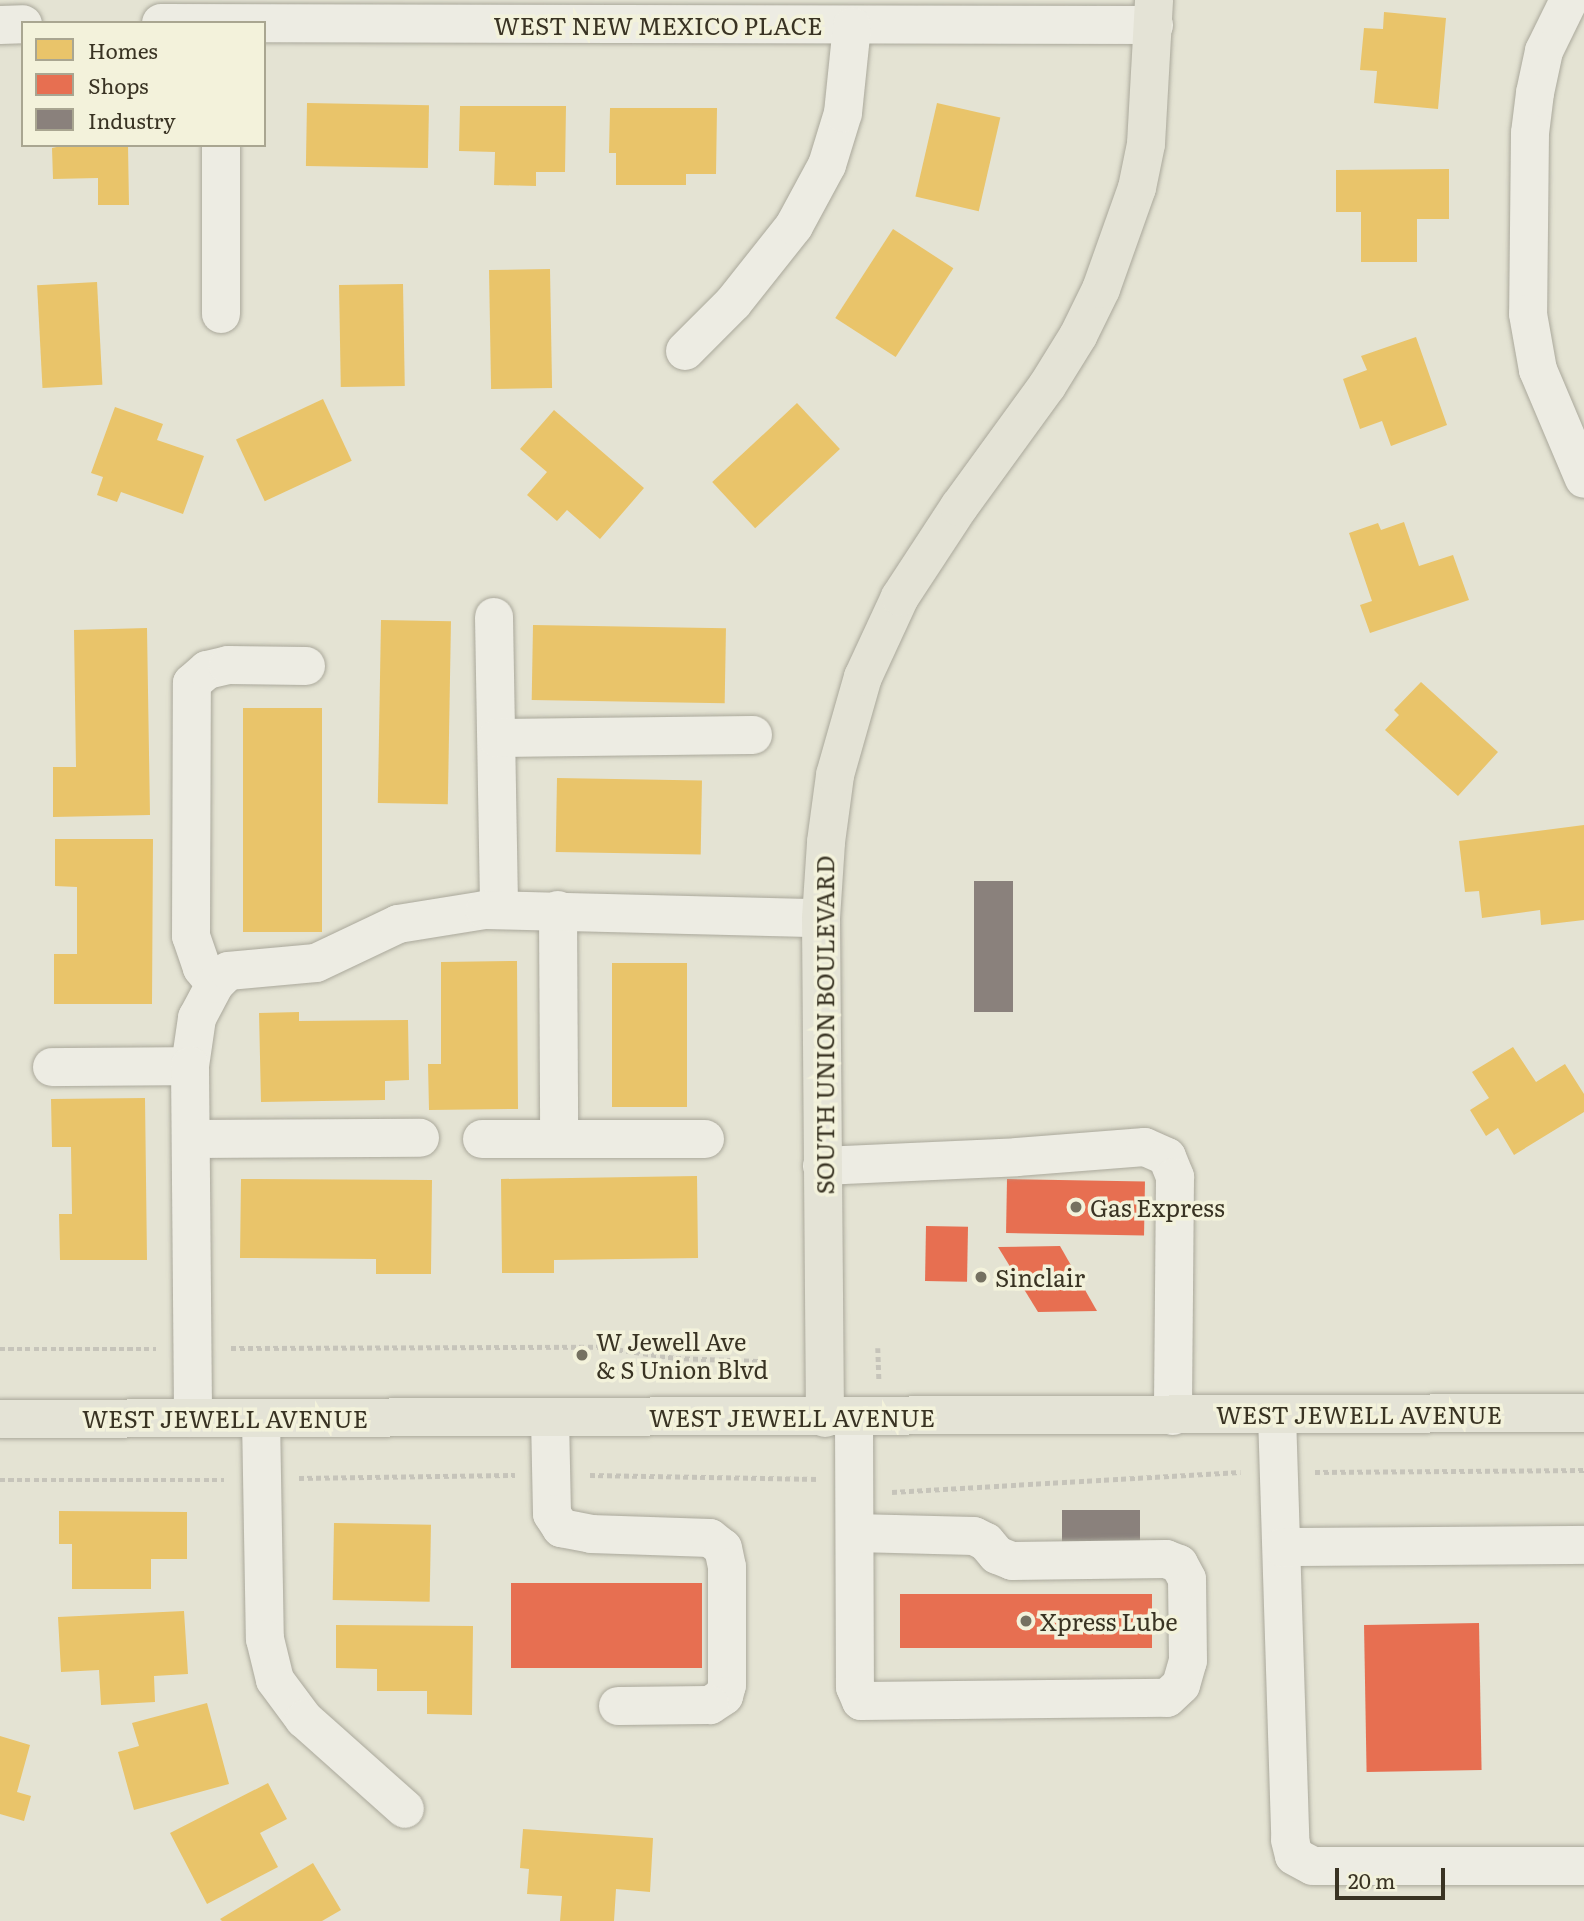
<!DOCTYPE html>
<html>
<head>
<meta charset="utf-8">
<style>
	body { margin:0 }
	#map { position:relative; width:1584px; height:1921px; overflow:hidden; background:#e4e3d3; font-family:Literata,serif }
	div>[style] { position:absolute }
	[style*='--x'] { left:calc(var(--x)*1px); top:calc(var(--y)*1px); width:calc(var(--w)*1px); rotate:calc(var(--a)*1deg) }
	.homes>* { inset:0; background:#e9c46a; transform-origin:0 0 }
	.shops>* { inset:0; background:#e76f51; transform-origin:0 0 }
	.industry>* { inset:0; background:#8a817c; transform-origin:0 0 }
	.path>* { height:4.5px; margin-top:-2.25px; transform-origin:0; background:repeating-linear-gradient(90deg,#c6c4ba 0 5px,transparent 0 8.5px) }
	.roads { filter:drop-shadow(0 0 2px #aaa89b) drop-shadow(0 0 2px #aaa89b) }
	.minor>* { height:38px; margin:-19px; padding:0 19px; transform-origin:19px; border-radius:19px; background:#edece3 }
	.major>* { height:38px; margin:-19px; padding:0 19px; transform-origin:19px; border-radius:19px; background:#e4e3d6 }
	.dots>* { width:19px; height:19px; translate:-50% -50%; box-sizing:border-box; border:4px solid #f3f2db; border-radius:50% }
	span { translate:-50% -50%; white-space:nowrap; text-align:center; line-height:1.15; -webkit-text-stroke:7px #f3f2db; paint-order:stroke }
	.street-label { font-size:24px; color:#393323 }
	.poi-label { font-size:24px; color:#393323 }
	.left { translate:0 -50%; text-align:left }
	.legend { position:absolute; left:21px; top:21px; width:245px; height:126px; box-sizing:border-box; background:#f3f2db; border:2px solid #a9a691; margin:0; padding:9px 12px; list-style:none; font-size:21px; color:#393323 }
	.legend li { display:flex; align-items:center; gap:14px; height:35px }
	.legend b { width:35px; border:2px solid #a9a691 }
	.scale { position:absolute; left:1335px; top:1868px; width:110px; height:32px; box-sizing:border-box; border:4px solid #393323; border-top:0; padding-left:9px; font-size:21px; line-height:24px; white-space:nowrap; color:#393323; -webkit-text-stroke:5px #f3f2db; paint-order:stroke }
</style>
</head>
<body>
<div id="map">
	<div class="homes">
		<div style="clip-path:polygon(1384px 12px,1446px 18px,1438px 109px,1374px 103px,1377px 71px,1360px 70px,1364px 28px,1383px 29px)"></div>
		<div style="left:307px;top:103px;width:122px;height:63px;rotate:1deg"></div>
		<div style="left:937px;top:103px;width:65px;height:96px;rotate:13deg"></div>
		<div style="clip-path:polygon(460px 106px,566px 106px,565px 172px,536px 172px,536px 186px,494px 185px,495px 152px,459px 151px)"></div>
		<div style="clip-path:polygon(610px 108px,717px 108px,716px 174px,686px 174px,686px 185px,616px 185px,616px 153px,609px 153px)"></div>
		<div style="clip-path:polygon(66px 145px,128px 145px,129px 205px,98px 205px,98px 178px,53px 179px,52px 148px)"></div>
		<div style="clip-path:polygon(1449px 169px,1449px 219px,1417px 219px,1417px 262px,1361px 262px,1361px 212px,1336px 212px,1336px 170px)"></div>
		<div style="left:893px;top:229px;width:72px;height:106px;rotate:33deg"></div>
		<div style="left:550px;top:269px;width:119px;height:61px;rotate:89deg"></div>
		<div style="left:97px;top:282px;width:103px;height:60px;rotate:87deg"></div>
		<div style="left:403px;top:284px;width:102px;height:64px;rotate:89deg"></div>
		<div style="clip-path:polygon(1416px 337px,1447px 425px,1391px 446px,1382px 421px,1360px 429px,1343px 379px,1367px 370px,1361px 356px)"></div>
		<div style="left:323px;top:399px;width:68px;height:96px;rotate:65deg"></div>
		<div style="left:797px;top:403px;width:63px;height:116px;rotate:47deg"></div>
		<div style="clip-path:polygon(115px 407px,163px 424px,157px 440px,204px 456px,183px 514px,121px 492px,117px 502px,97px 495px,103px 477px,91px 473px)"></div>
		<div style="clip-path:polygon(554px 410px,644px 488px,600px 539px,567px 510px,557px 521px,527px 495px,547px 472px,520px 449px)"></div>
		<div style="clip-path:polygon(1404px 522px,1419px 566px,1453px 555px,1469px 600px,1370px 633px,1360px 605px,1372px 601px,1349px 533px,1378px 523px,1381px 530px)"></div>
		<div style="left:381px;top:620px;width:70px;height:183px;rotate:1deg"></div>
		<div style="left:533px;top:625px;width:193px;height:75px;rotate:1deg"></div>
		<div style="clip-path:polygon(147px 628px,150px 815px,53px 817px,53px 767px,76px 767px,74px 630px)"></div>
		<div style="clip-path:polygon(1421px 682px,1498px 752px,1458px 796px,1385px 730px,1399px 715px,1394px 710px)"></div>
		<div style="left:243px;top:708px;width:79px;height:224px"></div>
		<div style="left:557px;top:778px;width:145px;height:74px;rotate:1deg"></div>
		<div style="clip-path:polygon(1584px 825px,1584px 920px,1541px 925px,1540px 910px,1482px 918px,1479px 891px,1465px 892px,1459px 841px)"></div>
		<div style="clip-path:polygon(55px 839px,153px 839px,152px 1004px,54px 1004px,54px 954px,77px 954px,77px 887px,55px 886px)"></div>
		<div style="clip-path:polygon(517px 961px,518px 1109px,429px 1110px,428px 1064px,441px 1064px,441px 962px)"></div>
		<div style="left:612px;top:963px;width:75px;height:144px"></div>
		<div style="clip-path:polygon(299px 1012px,299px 1021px,408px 1020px,409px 1080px,385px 1081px,385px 1100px,261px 1102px,259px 1013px)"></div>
		<div style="clip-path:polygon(1513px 1047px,1536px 1082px,1565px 1064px,1584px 1094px,1584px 1112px,1514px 1155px,1498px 1128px,1486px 1136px,1470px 1110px,1489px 1098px,1472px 1072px)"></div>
		<div style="clip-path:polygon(145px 1098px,147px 1260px,60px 1260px,59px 1214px,72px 1214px,71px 1147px,52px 1147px,51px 1099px)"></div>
		<div style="clip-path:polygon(697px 1176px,698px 1258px,554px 1260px,554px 1273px,502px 1273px,501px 1179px)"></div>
		<div style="clip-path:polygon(241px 1179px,432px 1180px,431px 1274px,376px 1274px,376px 1259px,240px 1258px)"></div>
		<div style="clip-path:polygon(59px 1511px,187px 1512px,187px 1559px,151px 1559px,151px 1589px,72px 1589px,72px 1544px,59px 1544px)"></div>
		<div style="left:334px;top:1523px;width:97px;height:77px;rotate:1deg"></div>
		<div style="clip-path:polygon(184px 1611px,188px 1674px,154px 1676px,155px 1702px,101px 1705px,99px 1670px,61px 1672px,58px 1617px)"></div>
		<div style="clip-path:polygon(336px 1625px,473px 1626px,472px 1715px,427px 1714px,427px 1691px,377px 1691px,377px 1669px,336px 1668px)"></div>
		<div style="clip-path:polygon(207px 1703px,229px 1784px,134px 1810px,118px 1752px,139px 1746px,132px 1723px)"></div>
		<div style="clip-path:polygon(0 1736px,30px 1745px,17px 1792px,31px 1796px,24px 1821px,0 1814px)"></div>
		<div style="clip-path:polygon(268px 1783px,287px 1819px,260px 1833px,278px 1867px,207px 1904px,170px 1833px)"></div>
		<div style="clip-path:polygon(523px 1829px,653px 1838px,650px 1892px,616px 1889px,614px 1921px,560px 1921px,562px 1896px,527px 1894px,529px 1869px,520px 1868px)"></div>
		<div style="clip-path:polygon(313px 1863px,341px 1910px,322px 1921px,222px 1921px,220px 1919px)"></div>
	</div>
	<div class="shops">
		<div style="left:1007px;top:1179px;width:138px;height:54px;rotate:1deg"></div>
		<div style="left:926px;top:1226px;width:42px;height:55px;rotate:1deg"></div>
		<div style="clip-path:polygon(1060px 1246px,1097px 1311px,1038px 1312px,998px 1247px)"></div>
		<div style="left:702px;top:1583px;width:85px;height:191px;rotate:90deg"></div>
		<div style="left:900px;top:1594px;width:252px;height:54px"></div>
		<div style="left:1479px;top:1623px;width:147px;height:115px;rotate:89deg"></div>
	</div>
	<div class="industry">
		<div style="left:974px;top:881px;width:39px;height:131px"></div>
		<div style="left:1062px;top:1510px;width:78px;height:40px"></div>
	</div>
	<div class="path">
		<div style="--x:231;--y:1348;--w:370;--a:-0.2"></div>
		<div style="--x:601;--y:1347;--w:76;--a:8.3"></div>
		<div style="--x:676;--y:1358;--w:82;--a:2.1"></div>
		<div style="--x:878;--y:1348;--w:32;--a:88"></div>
		<div style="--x:0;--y:1349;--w:156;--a:0"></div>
		<div style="--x:1315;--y:1472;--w:269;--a:-0.4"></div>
		<div style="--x:590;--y:1475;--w:229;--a:1"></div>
		<div style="--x:299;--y:1478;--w:216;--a:-0.8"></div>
		<div style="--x:0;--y:1480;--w:224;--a:0"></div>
		<div style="--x:892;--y:1492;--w:349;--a:-3.3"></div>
	</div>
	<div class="roads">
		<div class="minor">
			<div style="--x:1569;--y:0;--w:57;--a:116.1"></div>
			<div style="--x:1544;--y:51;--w:43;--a:102.1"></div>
			<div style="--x:1535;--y:93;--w:40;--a:97.1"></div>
			<div style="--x:1530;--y:133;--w:181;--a:90.6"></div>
			<div style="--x:1528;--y:314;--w:57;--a:79.9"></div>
			<div style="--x:1538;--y:370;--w:118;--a:67.1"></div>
			<div style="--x:161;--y:23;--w:993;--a:0.12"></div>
			<div style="--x:0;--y:25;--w:23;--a:-2"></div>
			<div style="--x:221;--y:314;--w:169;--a:-90"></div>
			<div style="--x:685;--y:351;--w:68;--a:-45"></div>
			<div style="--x:733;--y:303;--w:98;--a:-51.6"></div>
			<div style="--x:794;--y:226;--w:69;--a:-61.6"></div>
			<div style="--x:827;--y:165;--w:54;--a:-72.9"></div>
			<div style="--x:843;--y:113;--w:87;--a:-84.1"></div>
			<div style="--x:494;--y:617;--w:293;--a:89"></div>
			<div style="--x:497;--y:738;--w:256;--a:-0.7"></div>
			<div style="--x:558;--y:910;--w:229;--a:89.7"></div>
			<div style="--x:215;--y:984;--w:21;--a:-129"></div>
			<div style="--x:202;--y:968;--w:34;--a:-109"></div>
			<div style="--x:191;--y:936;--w:253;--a:-89.8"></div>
			<div style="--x:192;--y:683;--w:20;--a:-41"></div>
			<div style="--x:207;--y:670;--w:22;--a:-13"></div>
			<div style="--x:228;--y:665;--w:78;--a:0.7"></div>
			<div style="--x:190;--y:1066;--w:49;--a:-81.7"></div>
			<div style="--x:197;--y:1018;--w:38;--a:-62"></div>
			<div style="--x:215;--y:984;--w:18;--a:-45"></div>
			<div style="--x:228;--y:971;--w:88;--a:-5.2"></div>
			<div style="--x:316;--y:963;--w:91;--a:-25.4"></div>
			<div style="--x:398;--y:924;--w:88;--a:-9.1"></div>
			<div style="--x:485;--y:910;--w:336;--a:1.4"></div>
			<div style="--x:52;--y:1067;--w:138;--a:-0.4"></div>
			<div style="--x:190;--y:1066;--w:352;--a:89.5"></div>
			<div style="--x:191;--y:1139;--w:229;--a:-0.3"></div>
			<div style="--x:482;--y:1139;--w:223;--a:0"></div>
			<div style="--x:822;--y:1166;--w:195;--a:-2.6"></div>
			<div style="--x:1017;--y:1157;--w:128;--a:-4.5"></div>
			<div style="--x:1145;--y:1147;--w:24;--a:24"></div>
			<div style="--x:1167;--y:1157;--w:22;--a:68"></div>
			<div style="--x:1175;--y:1177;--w:239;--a:90.5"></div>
			<div style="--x:1277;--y:1415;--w:425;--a:88.2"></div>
			<div style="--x:1290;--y:1840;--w:16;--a:76"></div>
			<div style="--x:1294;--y:1856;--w:21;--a:28"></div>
			<div style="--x:1313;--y:1866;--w:271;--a:0"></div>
			<div style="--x:854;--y:1417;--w:270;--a:89.8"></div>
			<div style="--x:855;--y:1687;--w:15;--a:67"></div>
			<div style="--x:861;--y:1701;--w:306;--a:-0.6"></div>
			<div style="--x:1167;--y:1698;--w:19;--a:-43"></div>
			<div style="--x:1181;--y:1685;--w:25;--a:-74"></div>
			<div style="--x:1188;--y:1661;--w:82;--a:-90.7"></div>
			<div style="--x:1187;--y:1579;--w:17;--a:-118"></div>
			<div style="--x:1179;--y:1564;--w:14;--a:-159"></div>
			<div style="--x:1166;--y:1559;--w:154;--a:179.3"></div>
			<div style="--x:1012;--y:1561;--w:16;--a:-158"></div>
			<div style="--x:997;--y:1555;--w:17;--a:-130"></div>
			<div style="--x:986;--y:1542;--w:13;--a:-153"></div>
			<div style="--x:974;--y:1536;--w:119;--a:-178.6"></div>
			<div style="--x:261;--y:1418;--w:221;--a:89"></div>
			<div style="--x:265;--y:1639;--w:42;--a:76.3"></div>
			<div style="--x:275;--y:1680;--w:49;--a:53.4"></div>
			<div style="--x:304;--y:1719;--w:135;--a:41.7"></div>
			<div style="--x:550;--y:1418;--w:96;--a:88.8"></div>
			<div style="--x:552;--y:1514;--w:17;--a:57"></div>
			<div style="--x:561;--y:1528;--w:31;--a:11"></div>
			<div style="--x:591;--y:1534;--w:119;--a:1.9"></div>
			<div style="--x:710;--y:1538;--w:16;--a:38"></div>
			<div style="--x:723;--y:1548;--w:19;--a:78"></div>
			<div style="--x:727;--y:1567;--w:118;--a:90"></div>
			<div style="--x:727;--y:1685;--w:11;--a:105"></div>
			<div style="--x:724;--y:1696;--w:17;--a:147"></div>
			<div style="--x:710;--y:1705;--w:92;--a:179.4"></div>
			<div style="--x:1282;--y:1547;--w:302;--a:-0.4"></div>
		</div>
		<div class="major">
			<div style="--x:825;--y:1418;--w:500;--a:-90.46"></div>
			<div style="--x:821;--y:918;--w:76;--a:-86.2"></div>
			<div style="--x:826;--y:842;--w:68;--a:-82.3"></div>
			<div style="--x:835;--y:775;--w:102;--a:-74.1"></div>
			<div style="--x:863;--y:677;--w:88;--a:-65.2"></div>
			<div style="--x:900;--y:597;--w:108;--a:-56.8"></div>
			<div style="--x:959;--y:507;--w:150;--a:-54"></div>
			<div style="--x:1047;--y:386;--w:59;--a:-58.2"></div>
			<div style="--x:1078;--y:336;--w:52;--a:-63.9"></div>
			<div style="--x:1101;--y:289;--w:107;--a:-70.4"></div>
			<div style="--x:1137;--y:188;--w:45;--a:-78.4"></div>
			<div style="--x:1146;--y:144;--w:144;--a:-86.8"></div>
			<div style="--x:0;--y:1419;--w:1584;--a:-0.22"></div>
		</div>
	</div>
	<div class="dots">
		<div style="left:1076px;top:1207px;background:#757161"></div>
		<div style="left:981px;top:1277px;background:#757161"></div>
		<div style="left:582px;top:1355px;background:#757161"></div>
		<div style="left:1026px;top:1621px;background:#757161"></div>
	</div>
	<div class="street-label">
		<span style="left:658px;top:25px">WEST NEW MEXICO PLACE</span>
		<span style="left:824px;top:1025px;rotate:-90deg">SOUTH UNION BOULEVARD</span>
		<span style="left:1359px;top:1414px">WEST JEWELL AVENUE</span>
		<span style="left:792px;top:1417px">WEST JEWELL AVENUE</span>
		<span style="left:225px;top:1418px">WEST JEWELL AVENUE</span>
	</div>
	<div class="poi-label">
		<span class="left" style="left:1090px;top:1207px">Gas Express</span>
		<span class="left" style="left:995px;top:1277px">Sinclair</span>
		<span class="left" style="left:596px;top:1355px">W Jewell Ave<br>&amp; S Union Blvd</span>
		<span class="left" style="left:1040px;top:1621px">Xpress Lube</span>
	</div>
	<ul class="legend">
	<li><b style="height:19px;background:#e9c46a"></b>Homes</li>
	<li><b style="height:19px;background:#e76f51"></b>Shops</li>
	<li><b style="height:19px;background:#8a817c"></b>Industry</li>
	</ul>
	<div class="scale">20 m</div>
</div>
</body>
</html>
